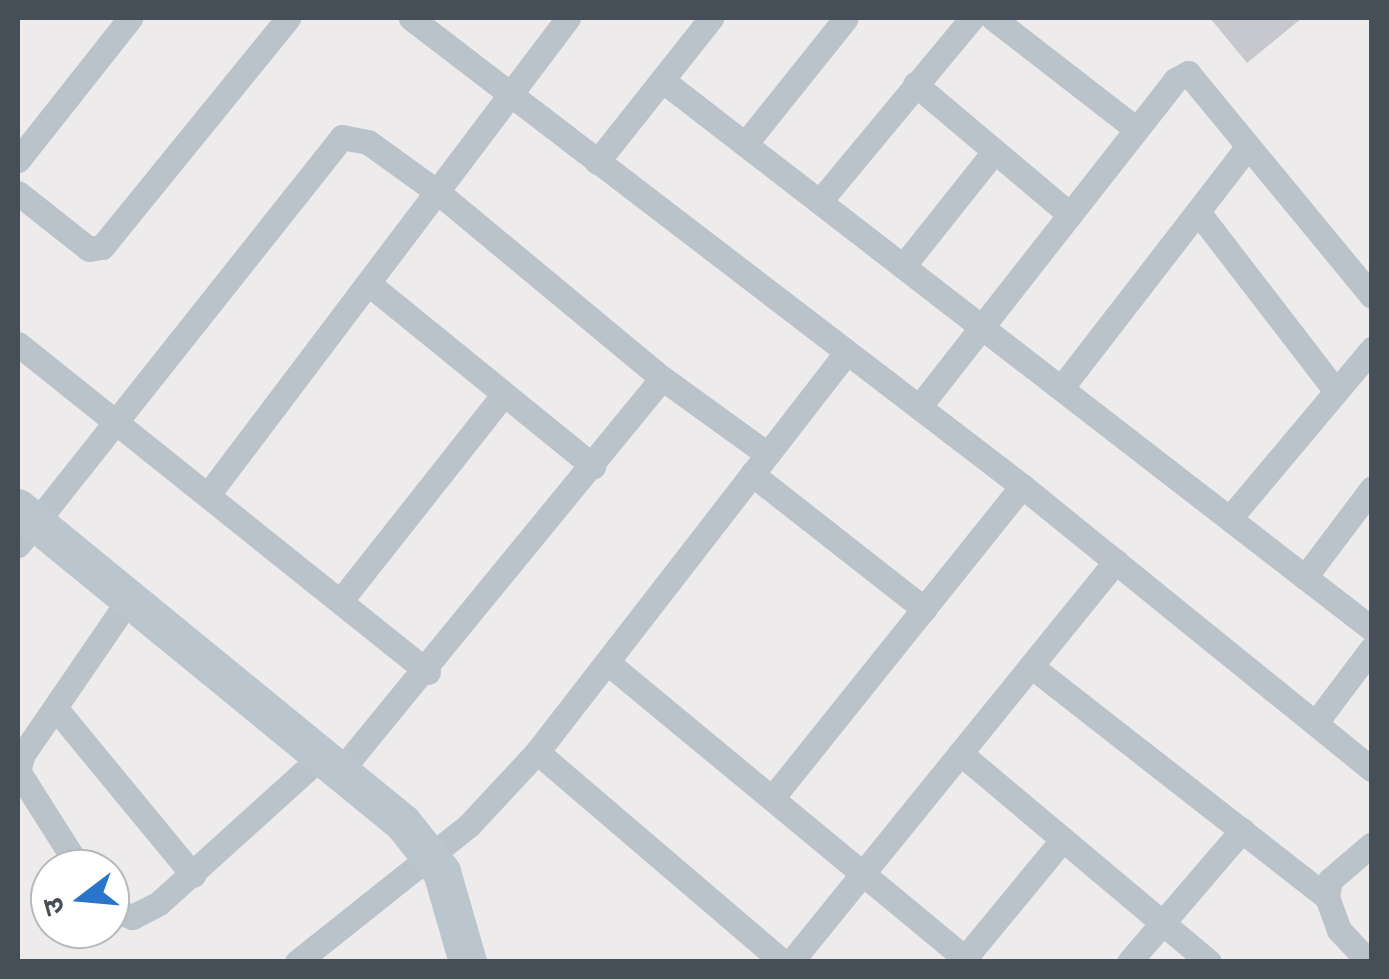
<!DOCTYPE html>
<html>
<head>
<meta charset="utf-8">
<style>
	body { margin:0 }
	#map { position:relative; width:1389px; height:979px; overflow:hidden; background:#eeebec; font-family:"Archivo Narrow","Noto Sans Devanagari",sans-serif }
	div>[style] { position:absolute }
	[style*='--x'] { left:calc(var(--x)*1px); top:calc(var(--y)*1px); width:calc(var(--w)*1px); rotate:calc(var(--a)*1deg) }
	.building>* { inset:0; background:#c7c8ce }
	.street>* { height:25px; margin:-12.5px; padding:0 12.5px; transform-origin:12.5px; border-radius:12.5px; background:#bbc3ca }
	.secondary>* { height:38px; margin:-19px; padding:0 19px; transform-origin:19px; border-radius:19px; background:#bac5ce }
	span { translate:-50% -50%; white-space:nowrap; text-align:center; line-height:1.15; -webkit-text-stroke:8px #fff; paint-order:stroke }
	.frame { position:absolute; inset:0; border:20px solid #464f57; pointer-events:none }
	.north { position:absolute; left:30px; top:849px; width:100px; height:100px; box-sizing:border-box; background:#fff; border:2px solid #b5b9bc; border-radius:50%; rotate:254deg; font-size:28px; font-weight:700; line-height:40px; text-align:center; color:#464f57 }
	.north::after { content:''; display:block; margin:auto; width:35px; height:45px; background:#2975cb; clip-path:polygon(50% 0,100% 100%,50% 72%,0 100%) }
</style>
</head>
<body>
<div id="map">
	<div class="building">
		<div style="clip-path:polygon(1210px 18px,1302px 18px,1247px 63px)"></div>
	</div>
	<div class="street">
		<div style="--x:411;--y:18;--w:770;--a:37.45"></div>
		<div style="--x:1022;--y:486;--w:450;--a:39"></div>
		<div style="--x:993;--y:18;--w:181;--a:37.8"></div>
		<div style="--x:662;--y:80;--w:897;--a:37.71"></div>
		<div style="--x:915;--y:84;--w:200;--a:40.1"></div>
		<div style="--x:745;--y:144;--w:161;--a:-51.3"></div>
		<div style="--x:18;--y:160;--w:181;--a:-51.7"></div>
		<div style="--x:597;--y:162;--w:184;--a:-51.6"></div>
		<div style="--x:18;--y:193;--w:90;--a:38.3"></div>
		<div style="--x:89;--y:249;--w:13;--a:-9"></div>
		<div style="--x:102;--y:247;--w:295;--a:-50.9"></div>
		<div style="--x:820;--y:201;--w:238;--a:-50.3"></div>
		<div style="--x:1198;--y:212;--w:225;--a:52.4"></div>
		<div style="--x:904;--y:265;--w:144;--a:-51.5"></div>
		<div style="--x:369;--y:284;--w:289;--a:39.1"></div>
		<div style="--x:18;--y:344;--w:525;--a:38.66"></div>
		<div style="--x:1062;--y:387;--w:304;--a:-52.3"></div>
		<div style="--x:919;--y:407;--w:415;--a:-51.9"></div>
		<div style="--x:1175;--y:80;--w:15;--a:-28"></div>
		<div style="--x:1188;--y:73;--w:289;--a:50.5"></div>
		<div style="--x:752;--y:474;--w:219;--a:38.1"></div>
		<div style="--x:210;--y:492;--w:594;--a:-52.94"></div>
		<div style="--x:1230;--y:518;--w:221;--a:-50"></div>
		<div style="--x:18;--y:545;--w:521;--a:-51.55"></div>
		<div style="--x:342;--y:137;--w:26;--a:11"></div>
		<div style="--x:368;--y:142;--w:89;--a:35.8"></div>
		<div style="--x:440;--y:194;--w:288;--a:39.7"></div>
		<div style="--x:662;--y:378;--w:130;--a:35.9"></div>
		<div style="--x:1305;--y:577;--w:111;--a:-53"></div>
		<div style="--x:342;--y:599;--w:261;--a:-51.7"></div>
		<div style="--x:608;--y:663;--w:469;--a:39.6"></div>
		<div style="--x:1031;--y:666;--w:375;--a:38"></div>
		<div style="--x:57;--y:710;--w:214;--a:50.5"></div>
		<div style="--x:1317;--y:721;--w:91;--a:-53"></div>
		<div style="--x:537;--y:752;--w:323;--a:40.5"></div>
		<div style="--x:960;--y:753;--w:325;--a:40"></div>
		<div style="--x:342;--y:769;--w:505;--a:-50.7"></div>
		<div style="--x:773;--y:797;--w:398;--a:-51.3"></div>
		<div style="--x:80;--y:869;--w:116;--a:-122.3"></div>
		<div style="--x:18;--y:771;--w:18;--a:-74"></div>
		<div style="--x:23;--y:754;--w:189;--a:-55.6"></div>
		<div style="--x:110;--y:908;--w:24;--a:22"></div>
		<div style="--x:132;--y:917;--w:30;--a:-27"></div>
		<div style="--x:159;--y:903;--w:222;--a:-42.1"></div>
		<div style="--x:965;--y:958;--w:154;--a:-50.5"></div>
		<div style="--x:297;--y:962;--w:220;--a:-38.5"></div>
		<div style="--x:469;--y:825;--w:100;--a:-47"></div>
		<div style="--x:537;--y:752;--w:505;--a:-52.24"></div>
		<div style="--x:791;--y:962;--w:516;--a:-50.98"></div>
		<div style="--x:1129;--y:962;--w:174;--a:-49.4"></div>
		<div style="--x:1369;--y:962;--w:44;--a:-133.2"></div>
		<div style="--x:1339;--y:930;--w:35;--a:-110"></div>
		<div style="--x:1327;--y:897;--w:17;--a:-80"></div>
		<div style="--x:1330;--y:880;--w:55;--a:-40.6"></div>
	</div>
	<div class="secondary">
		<div style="--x:18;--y:508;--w:497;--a:39.3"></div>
		<div style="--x:403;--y:823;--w:63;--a:51.5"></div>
		<div style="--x:442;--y:872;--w:94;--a:73.9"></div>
	</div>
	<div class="frame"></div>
	<div class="north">उ</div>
</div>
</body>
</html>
